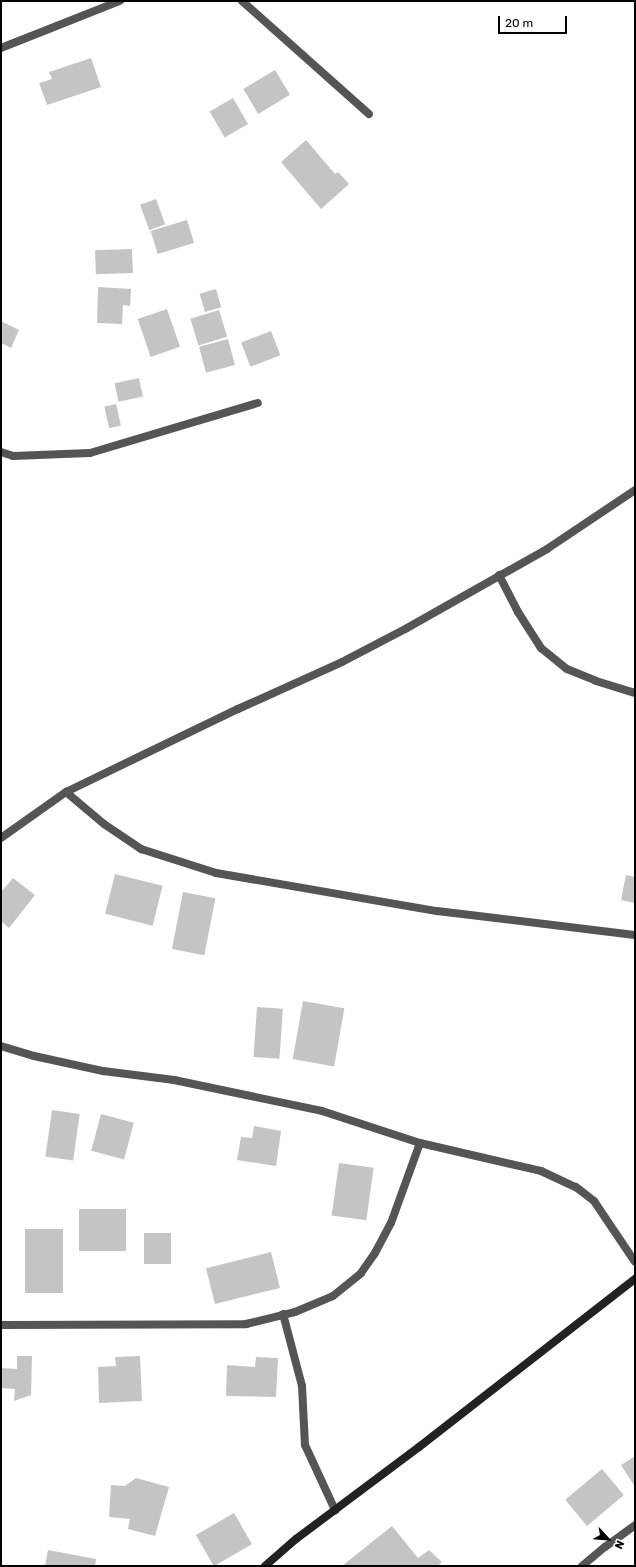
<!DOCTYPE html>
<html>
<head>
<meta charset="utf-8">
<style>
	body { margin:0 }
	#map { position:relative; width:636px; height:1567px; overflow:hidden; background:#fff; font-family:Rubik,sans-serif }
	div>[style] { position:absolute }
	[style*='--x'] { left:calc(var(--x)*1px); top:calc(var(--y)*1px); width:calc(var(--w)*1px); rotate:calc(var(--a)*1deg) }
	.building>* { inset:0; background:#c4c4c4; transform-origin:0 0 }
	.street>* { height:8px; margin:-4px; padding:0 4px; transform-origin:4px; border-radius:4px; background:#555 }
	.secondary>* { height:8px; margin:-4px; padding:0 4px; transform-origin:4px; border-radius:4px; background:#222 }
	span { translate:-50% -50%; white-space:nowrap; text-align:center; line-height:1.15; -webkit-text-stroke:3px #fff; paint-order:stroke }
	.frame { position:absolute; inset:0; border:2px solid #000; pointer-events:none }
	.north { position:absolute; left:588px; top:1519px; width:40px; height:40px; -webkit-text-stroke:3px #fff; paint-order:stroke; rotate:116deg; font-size:11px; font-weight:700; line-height:16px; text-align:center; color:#000 }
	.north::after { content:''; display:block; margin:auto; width:14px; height:18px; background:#000; clip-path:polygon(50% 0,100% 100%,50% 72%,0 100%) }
	.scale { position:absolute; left:498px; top:16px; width:69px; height:18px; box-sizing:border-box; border:2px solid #000; border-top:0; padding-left:5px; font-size:12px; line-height:14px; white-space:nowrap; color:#000; -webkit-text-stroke:3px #fff; paint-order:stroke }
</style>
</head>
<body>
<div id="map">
	<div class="building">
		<div style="clip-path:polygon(91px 58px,101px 87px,47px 105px,39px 83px,52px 79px,49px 72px)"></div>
		<div style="left:275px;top:70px;width:29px;height:37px;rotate:59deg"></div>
		<div style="left:233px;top:98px;width:30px;height:27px;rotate:60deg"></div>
		<div style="clip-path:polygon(306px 140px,335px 174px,338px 172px,349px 184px,321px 209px,281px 162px)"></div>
		<div style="left:156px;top:199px;width:27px;height:17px;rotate:70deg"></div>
		<div style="left:187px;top:220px;width:24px;height:38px;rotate:73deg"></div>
		<div style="left:132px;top:249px;width:24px;height:37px;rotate:88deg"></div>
		<div style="clip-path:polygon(98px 287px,131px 289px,130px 306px,123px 305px,122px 324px,97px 323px)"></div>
		<div style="left:216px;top:289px;width:19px;height:17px;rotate:74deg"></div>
		<div style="left:167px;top:309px;width:40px;height:31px;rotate:71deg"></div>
		<div style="left:219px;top:310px;width:28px;height:30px;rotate:73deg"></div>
		<div style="clip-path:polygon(1px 321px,19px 330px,11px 348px,1px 343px)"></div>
		<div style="left:271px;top:331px;width:26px;height:32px;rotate:69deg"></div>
		<div style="left:228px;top:339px;width:27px;height:30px;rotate:75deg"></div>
		<div style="left:139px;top:378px;width:19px;height:25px;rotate:78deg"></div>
		<div style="left:116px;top:404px;width:22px;height:12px;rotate:77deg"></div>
		<div style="left:115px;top:874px;width:49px;height:41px;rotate:14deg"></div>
		<div style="clip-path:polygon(626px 875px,635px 877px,635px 903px,621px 900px)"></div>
		<div style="clip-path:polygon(13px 878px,35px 895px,9px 928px,1px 921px,1px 892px)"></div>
		<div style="left:183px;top:892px;width:33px;height:58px;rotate:11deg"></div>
		<div style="left:303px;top:1001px;width:42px;height:59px;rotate:10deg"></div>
		<div style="left:257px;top:1007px;width:26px;height:50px;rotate:4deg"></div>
		<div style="left:52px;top:1110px;width:28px;height:47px;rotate:8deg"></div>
		<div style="left:101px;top:1114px;width:34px;height:38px;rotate:15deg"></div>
		<div style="clip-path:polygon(254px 1126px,281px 1131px,276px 1166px,237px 1160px,241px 1137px,252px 1138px)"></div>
		<div style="left:339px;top:1163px;width:35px;height:53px;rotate:8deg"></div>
		<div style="left:126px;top:1209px;width:42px;height:47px;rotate:90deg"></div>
		<div style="left:25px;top:1229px;width:38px;height:64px"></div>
		<div style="left:171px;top:1233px;width:31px;height:27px;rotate:90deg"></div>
		<div style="left:271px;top:1252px;width:37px;height:67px;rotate:76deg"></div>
		<div style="clip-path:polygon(17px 1356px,32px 1356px,31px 1395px,14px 1401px,15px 1389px,1px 1388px,1px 1368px,17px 1369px)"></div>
		<div style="clip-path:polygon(140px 1356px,142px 1401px,99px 1403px,98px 1367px,116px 1366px,115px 1357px)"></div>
		<div style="clip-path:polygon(256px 1357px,278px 1358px,276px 1397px,226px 1396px,227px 1365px,255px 1367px)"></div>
		<div style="clip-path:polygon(635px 1456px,635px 1487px,621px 1465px)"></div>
		<div style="left:602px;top:1469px;width:34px;height:48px;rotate:50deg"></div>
		<div style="clip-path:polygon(136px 1478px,169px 1487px,155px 1536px,128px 1529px,130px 1519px,109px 1517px,111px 1485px,125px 1486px)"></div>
		<div style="left:234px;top:1513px;width:36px;height:44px;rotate:60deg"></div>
		<div style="clip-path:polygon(392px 1526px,418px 1558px,429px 1550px,442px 1562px,438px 1566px,342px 1566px)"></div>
		<div style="clip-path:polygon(48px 1550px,96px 1559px,95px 1566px,45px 1566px)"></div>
	</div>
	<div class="street">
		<div style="--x:242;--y:1;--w:170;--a:41.7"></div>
		<div style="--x:1;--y:48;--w:128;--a:-21.6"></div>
		<div style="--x:1;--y:452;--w:13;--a:18"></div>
		<div style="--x:13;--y:456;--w:77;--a:-2.2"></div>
		<div style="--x:90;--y:453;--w:175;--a:-16.6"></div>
		<div style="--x:499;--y:575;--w:42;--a:62.8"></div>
		<div style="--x:518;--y:612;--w:43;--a:57.4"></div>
		<div style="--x:541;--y:648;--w:33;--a:39"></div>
		<div style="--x:567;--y:669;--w:31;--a:22"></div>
		<div style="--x:596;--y:681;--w:41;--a:17.1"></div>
		<div style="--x:66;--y:792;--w:50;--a:40.1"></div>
		<div style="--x:104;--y:824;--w:45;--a:34"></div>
		<div style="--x:141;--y:849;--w:79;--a:17.7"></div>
		<div style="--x:216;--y:873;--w:224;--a:9.8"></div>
		<div style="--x:437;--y:911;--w:199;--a:6.9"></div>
		<div style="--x:1;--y:838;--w:80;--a:-35.3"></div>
		<div style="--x:66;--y:792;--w:191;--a:-25.8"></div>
		<div style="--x:238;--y:709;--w:114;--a:-24.3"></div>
		<div style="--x:342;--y:662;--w:73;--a:-27.6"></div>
		<div style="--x:407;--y:628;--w:161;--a:-29.4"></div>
		<div style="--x:547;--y:549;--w:106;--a:-33.8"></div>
		<div style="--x:1;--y:1046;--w:34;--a:17"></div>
		<div style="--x:34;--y:1056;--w:71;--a:12.3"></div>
		<div style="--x:103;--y:1071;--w:72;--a:7.2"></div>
		<div style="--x:174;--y:1080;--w:151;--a:11.8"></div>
		<div style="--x:322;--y:1111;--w:103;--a:18.1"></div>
		<div style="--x:420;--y:1143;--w:124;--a:13"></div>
		<div style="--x:541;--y:1171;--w:38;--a:25"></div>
		<div style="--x:576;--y:1187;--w:23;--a:38"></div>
		<div style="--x:594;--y:1201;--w:73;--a:56.1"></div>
		<div style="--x:283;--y:1314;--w:74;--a:75.2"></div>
		<div style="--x:302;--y:1386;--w:59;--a:87.1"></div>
		<div style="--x:305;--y:1445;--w:72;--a:65.2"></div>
		<div style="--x:1;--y:1325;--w:245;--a:-0.2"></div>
		<div style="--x:246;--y:1324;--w:50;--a:-13.8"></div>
		<div style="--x:295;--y:1312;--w:41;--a:-22.8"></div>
		<div style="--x:333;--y:1296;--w:36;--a:-39"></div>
		<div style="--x:361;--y:1273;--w:24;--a:-55"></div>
		<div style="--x:375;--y:1253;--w:34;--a:-62"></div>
		<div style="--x:391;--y:1223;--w:85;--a:-70.1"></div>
		<div style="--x:582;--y:1566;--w:30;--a:-40"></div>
		<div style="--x:605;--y:1547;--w:37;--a:-36"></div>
	</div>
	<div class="secondary">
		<div style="--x:265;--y:1566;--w:41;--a:-41.1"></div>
		<div style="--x:296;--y:1539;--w:154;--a:-36.8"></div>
		<div style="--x:419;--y:1447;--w:274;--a:-37.9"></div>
	</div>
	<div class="frame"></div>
	<div class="north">N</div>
	<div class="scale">20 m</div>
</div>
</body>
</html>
